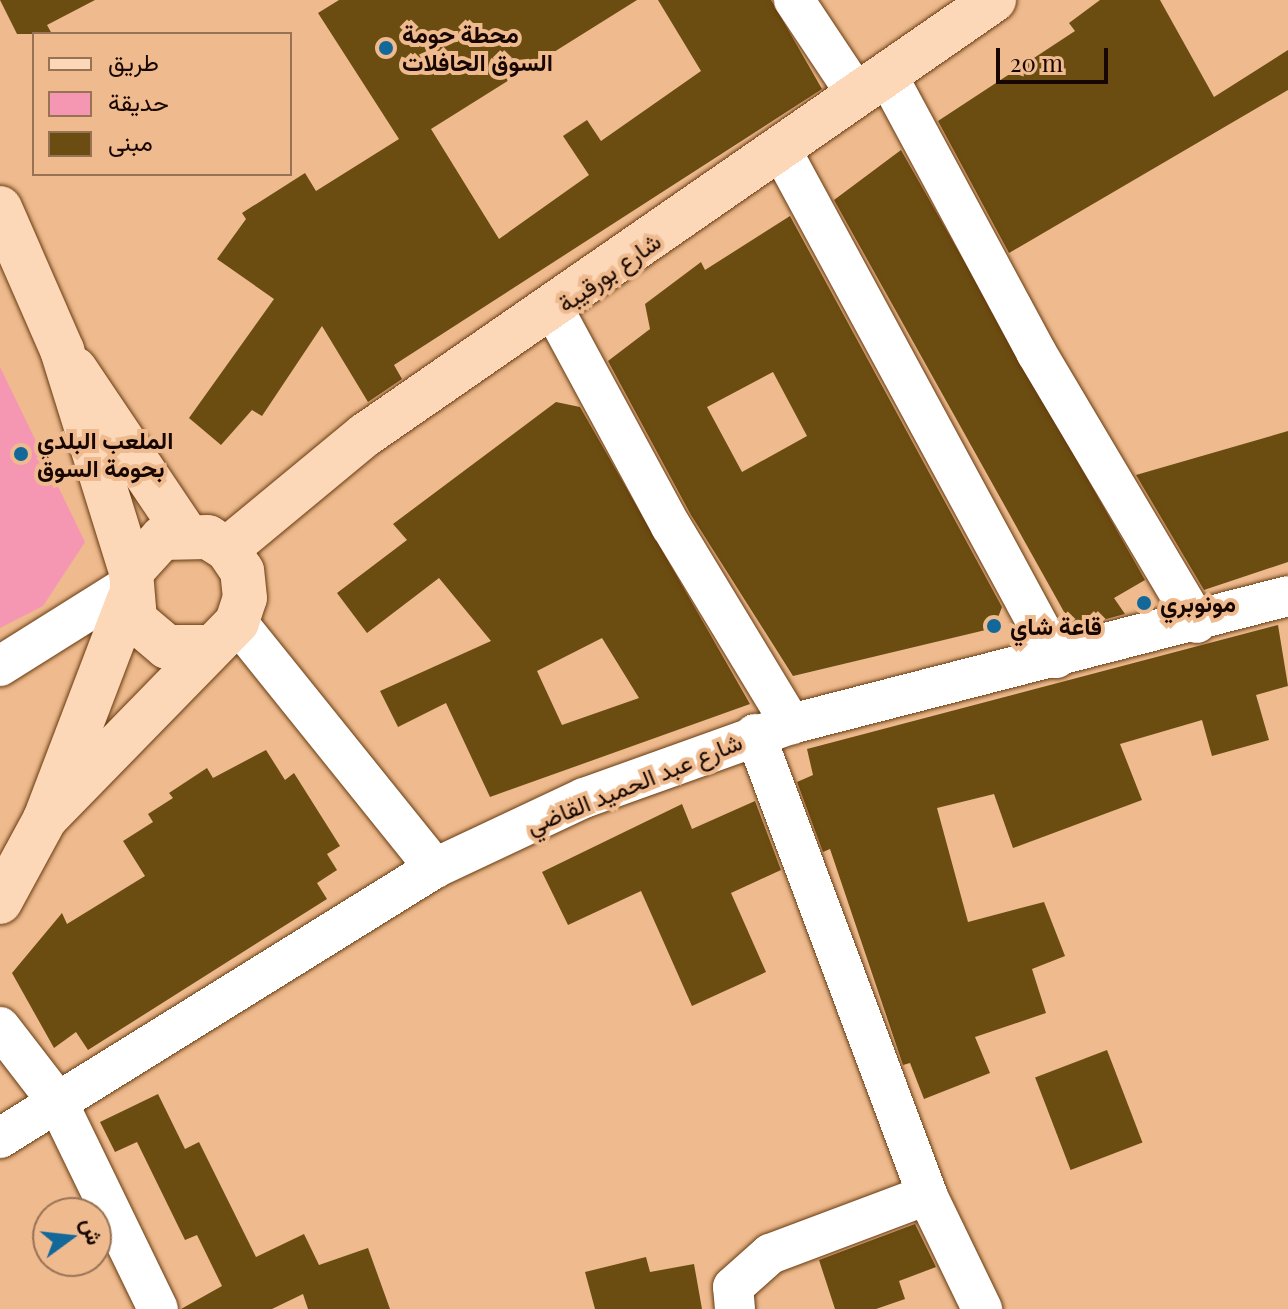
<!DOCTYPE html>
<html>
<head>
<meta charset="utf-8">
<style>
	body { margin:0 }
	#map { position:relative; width:1288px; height:1309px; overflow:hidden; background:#eeba8e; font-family:"Playfair Display",Vazirmatn,serif }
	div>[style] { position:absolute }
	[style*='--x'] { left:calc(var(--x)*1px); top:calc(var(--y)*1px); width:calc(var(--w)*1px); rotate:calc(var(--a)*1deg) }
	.green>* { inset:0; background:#f597b3 }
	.building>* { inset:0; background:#6b4d11; transform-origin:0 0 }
	.roads { filter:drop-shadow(0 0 2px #673b0f) drop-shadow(0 0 2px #673b0f) }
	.minor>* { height:40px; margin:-20px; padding:0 20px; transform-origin:20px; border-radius:20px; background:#fff }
	.major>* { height:44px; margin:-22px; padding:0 22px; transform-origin:22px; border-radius:22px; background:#fcd7b8 }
	.dots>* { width:22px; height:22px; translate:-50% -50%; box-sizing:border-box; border:4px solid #eeba8e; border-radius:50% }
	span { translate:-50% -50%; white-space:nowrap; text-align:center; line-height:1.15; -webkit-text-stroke:8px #eeba8e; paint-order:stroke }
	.poi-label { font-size:24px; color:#180700; font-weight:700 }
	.left { translate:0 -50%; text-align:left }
	.street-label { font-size:24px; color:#180700 }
	.legend { position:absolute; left:32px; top:32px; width:260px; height:144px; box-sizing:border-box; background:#eeba8e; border:2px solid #987255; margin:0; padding:10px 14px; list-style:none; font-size:24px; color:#180700 }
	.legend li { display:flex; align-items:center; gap:16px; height:40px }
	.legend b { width:40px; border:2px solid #987255 }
	.north { position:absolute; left:32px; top:1197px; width:80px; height:80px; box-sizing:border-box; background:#eeba8e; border:2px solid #987255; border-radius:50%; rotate:75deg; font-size:22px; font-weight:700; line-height:32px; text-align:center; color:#180700 }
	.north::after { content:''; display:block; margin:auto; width:28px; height:36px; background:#126899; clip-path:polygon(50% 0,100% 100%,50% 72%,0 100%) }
	.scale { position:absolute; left:996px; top:48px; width:112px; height:36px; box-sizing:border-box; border:4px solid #180700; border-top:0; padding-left:10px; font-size:24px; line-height:28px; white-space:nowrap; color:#180700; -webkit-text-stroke:6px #eeba8e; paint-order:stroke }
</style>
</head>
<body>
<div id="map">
	<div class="green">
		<div style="clip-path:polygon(0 367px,85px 542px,43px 606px,0 628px)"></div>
	</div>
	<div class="building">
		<div style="clip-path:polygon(0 0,95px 0,47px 25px,52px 34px,17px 34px)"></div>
		<div style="clip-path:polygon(339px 0,637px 0,431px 129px,499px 239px,589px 175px,563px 136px,587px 120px,601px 141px,701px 71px,658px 0,771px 0,822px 89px,394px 365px,402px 379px,368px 402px,322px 326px,262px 416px,252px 410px,221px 445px,189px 418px,274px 299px,217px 259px,246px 219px,242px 213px,305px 173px,316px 191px,399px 139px,318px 13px)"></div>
		<div style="clip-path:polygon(1100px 0,1160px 0,1214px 97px,1288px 50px,1288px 90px,1009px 253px,938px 121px,1075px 31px,1069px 23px)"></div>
		<div style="clip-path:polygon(901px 150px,1145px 580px,1114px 598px,1125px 614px,1073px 628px,834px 200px)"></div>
		<div style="clip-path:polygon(evenodd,790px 216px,1002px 607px,994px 628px,793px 676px,691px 515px,608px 361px,650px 329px,645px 304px,701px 262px,705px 270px,790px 216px,773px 372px,807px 436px,742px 472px,707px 407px,773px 372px)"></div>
		<div style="clip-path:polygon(evenodd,556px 402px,580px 407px,750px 704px,490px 797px,446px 703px,398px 727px,380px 691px,491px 641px,439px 578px,367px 633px,337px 593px,407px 540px,393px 524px,556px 402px,602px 638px,639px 698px,562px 725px,537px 671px,602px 638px)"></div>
		<div style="clip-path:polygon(1288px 431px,1288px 562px,1204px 590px,1136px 475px)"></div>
		<div style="clip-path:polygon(1278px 625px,1288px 686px,1256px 695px,1269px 740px,1212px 756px,1202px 720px,1120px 744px,1142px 800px,1013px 848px,994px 794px,937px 808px,968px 922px,1044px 902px,1065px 956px,1032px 969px,1046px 1013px,975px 1037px,990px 1073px,924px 1099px,910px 1063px,903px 1065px,830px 849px,823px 852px,797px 782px,813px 775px,807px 749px)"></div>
		<div style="clip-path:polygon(266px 750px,285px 780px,294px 773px,340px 846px,327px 854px,337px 870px,317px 883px,327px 899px,88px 1050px,76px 1032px,54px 1048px,12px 973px,62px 913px,67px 924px,145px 876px,123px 841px,153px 822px,148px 814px,173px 798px,169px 793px,207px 768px,213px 778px)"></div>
		<div style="clip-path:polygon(755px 801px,781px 870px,731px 893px,766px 972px,692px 1006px,641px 891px,568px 925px,542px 872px,682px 804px,692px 829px)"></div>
		<div style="left:1107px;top:1050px;width:99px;height:77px;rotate:69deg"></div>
		<div style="clip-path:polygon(158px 1094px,185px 1149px,199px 1142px,256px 1257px,304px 1234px,319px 1265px,368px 1248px,390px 1309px,308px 1309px,303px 1294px,272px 1309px,181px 1309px,222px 1286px,197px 1235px,185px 1240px,137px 1142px,115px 1152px,100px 1122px)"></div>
		<div style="clip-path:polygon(915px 1224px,936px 1267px,899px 1281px,905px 1299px,876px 1309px,835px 1309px,819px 1260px)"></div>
		<div style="clip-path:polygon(646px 1257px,650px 1272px,694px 1264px,702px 1309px,595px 1309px,585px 1272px)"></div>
	</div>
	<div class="roads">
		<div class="minor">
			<div style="--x:794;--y:0;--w:114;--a:56.4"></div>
			<div style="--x:887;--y:75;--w:315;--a:61.7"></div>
			<div style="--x:1036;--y:352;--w:315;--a:59.3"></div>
			<div style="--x:780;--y:148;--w:580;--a:61.58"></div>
			<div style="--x:554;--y:310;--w:246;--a:61.6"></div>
			<div style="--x:671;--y:526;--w:232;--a:58.8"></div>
			<div style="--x:237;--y:622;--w:316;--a:51.2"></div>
			<div style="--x:0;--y:666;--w:152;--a:-32.1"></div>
			<div style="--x:755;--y:734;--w:492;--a:69.5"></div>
			<div style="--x:927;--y:1195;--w:127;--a:64.2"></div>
			<div style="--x:0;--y:1027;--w:93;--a:52.4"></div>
			<div style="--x:57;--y:1101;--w:231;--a:64.1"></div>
			<div style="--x:0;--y:1138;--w:512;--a:-31.83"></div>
			<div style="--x:435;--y:868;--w:165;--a:-25.2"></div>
			<div style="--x:584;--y:798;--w:220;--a:-19.7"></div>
			<div style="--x:791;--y:724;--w:513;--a:-14.44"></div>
			<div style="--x:735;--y:1309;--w:22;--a:-95"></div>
			<div style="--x:733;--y:1287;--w:50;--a:-41.7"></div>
			<div style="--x:770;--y:1254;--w:168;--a:-20.6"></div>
		</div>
		<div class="major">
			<div style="--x:0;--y:208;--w:155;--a:66.4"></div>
			<div style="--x:62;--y:350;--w:232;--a:72.7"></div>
			<div style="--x:75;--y:369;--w:197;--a:56.1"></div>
			<div style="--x:227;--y:549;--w:179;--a:-39.6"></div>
			<div style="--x:365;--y:435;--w:765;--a:-34.67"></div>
			<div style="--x:45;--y:819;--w:275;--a:-45.7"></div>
			<div style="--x:237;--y:622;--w:25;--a:-72"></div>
			<div style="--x:245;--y:598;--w:27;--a:-96"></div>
			<div style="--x:242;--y:571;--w:27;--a:-124"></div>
			<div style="--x:227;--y:549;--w:22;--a:-148"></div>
			<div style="--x:208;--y:537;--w:46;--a:178.8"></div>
			<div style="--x:162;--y:538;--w:46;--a:132.4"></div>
			<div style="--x:131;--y:572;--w:48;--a:85.2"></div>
			<div style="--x:135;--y:620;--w:42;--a:40.2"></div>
			<div style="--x:167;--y:647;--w:41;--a:0"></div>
			<div style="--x:0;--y:902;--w:94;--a:-61.5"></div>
			<div style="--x:45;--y:819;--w:235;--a:-69.1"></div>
		</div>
	</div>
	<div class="dots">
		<div style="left:386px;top:48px;background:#126899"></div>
		<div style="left:21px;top:454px;background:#126899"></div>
		<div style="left:1144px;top:603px;background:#126899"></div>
		<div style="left:994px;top:626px;background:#126899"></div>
	</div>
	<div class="poi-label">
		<span class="left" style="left:402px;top:48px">محطة حومة<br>السوق الحافلات</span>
		<span class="left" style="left:37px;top:454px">الملعب البلدي<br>بحومة السوق</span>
		<span class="left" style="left:1160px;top:603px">مونوبري</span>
		<span class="left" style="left:1010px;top:626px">قاعة شاي</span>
	</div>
	<div class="street-label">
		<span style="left:609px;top:272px;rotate:-35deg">شارع بورقيبة</span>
		<span style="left:634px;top:783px;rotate:-22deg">شارع عبد الحميد القاضي</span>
	</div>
	<ul class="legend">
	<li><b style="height:10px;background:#fcd7b8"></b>طريق</li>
	<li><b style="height:22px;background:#f597b3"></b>حديقة</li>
	<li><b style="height:22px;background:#6b4d11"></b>مبنى</li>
	</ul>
	<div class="north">ش</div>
	<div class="scale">20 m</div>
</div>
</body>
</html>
